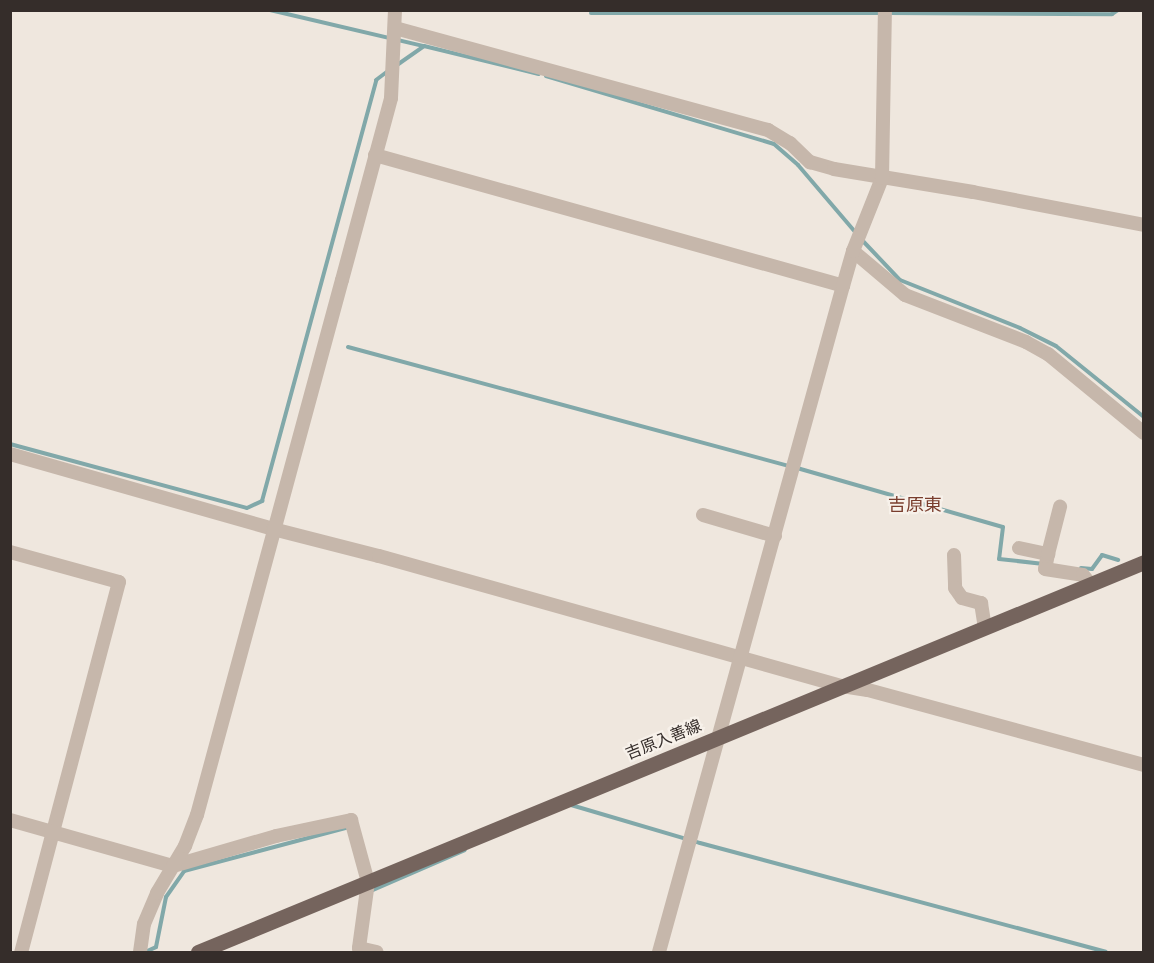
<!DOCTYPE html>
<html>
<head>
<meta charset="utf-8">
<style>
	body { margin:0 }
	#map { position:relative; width:1154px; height:963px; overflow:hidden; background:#efe7de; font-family:Overpass,"Noto Sans JP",sans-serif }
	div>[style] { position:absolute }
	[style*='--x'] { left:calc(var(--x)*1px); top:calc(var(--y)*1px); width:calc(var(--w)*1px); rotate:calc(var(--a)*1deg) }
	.stream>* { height:4px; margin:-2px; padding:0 2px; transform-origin:2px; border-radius:2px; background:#81a8a9 }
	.minor>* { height:14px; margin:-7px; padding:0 7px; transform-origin:7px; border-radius:7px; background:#c6b7ab }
	.major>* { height:15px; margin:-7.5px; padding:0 7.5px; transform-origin:7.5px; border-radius:7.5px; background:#75645d }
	span { translate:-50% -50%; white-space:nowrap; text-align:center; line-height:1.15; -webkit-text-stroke:4.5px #f7f1ea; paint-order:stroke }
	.street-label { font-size:16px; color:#352d2a }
	.neighbourhood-label { font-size:18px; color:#793d2d }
	.frame { position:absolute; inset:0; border:12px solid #352d2a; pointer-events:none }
</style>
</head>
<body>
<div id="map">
	<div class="stream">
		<div style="--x:270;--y:10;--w:158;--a:13.2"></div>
		<div style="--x:591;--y:13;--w:290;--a:0"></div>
		<div style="--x:889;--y:13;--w:223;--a:0.3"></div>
		<div style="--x:1112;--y:14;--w:7;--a:-34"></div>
		<div style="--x:397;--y:65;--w:33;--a:-35"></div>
		<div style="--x:424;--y:46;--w:118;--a:13.7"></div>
		<div style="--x:546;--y:76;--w:238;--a:16.6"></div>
		<div style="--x:774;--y:144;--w:32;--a:41"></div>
		<div style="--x:798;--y:165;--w:89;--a:49.5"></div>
		<div style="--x:861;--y:239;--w:57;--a:46.4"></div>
		<div style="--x:900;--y:280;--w:129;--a:21.8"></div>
		<div style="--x:1020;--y:328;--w:40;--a:26.6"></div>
		<div style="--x:1056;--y:346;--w:113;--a:38.9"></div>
		<div style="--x:348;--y:347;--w:458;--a:15.1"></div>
		<div style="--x:10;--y:444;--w:245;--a:15.1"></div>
		<div style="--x:247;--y:508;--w:17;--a:-25"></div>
		<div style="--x:262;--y:501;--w:436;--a:-74.8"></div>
		<div style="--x:376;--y:80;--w:15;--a:-37"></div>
		<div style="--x:797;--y:468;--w:214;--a:16"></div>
		<div style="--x:1003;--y:527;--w:32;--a:97"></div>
		<div style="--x:999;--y:559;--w:45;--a:6.3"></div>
		<div style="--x:1081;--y:568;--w:11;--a:5"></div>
		<div style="--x:1092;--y:569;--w:17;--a:-54"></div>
		<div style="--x:1102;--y:555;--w:17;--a:17"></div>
		<div style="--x:571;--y:805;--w:134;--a:16.4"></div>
		<div style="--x:700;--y:843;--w:420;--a:15"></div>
		<div style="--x:372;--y:887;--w:3;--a:72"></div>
		<div style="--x:373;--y:890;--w:100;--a:-23.5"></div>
		<div style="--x:145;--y:952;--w:12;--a:-24"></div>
		<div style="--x:156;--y:947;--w:51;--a:-78.7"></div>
		<div style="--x:166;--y:897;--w:32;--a:-55"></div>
		<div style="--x:184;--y:871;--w:168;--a:-14.9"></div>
	</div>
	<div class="minor">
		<div style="--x:395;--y:28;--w:387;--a:15.3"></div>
		<div style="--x:768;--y:130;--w:26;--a:31"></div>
		<div style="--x:790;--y:143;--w:28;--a:44"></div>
		<div style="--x:810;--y:162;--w:25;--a:16"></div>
		<div style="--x:834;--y:169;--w:141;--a:9.4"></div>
		<div style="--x:973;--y:192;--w:174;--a:10.9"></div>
		<div style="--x:375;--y:155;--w:486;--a:15.6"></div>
		<div style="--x:853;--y:251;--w:68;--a:40.2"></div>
		<div style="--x:905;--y:295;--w:130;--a:21.2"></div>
		<div style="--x:1026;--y:342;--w:25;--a:29"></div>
		<div style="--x:1048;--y:354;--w:124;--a:39.5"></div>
		<div style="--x:10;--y:454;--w:273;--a:15.9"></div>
		<div style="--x:273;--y:529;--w:109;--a:14.3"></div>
		<div style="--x:379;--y:556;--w:481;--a:15.7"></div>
		<div style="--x:842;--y:686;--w:26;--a:9"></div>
		<div style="--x:868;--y:690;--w:286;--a:15.2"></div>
		<div style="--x:703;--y:515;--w:75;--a:16.3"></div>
		<div style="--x:1019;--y:548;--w:30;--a:12"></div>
		<div style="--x:1048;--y:554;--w:15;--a:101"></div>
		<div style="--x:1045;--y:569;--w:38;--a:9"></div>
		<div style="--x:1083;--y:575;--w:11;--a:52"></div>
		<div style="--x:10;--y:552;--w:113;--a:15.4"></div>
		<div style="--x:119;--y:582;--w:383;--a:104.8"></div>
		<div style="--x:1048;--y:554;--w:49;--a:-75.7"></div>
		<div style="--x:954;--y:555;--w:33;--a:88"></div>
		<div style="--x:955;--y:588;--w:12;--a:55"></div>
		<div style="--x:962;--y:598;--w:20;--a:15"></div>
		<div style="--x:981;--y:603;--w:24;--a:81"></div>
		<div style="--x:10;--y:820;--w:169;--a:15.8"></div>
		<div style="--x:173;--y:866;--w:107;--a:-16.2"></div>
		<div style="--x:276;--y:836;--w:77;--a:-12"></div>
		<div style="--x:351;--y:820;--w:64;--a:74.7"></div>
		<div style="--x:368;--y:882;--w:67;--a:97.8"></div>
		<div style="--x:359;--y:948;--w:18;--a:13"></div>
		<div style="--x:140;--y:952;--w:28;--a:-82"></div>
		<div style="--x:144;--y:924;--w:34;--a:-67"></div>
		<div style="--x:157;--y:893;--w:55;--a:-59.2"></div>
		<div style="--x:185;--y:846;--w:33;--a:-69"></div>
		<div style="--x:197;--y:815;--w:554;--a:-74.84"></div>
		<div style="--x:342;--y:280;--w:188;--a:-74.9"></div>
		<div style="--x:391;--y:98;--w:88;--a:-87.4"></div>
		<div style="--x:659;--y:952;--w:691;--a:-74.56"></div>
		<div style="--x:843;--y:286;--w:36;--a:-74"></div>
		<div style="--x:853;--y:251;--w:79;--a:-68.3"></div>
		<div style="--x:882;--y:178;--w:168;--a:-89"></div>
	</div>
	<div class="major">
		<div style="--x:198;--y:952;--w:1023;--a:-22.4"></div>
	</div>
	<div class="street-label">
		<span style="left:664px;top:741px;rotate:-22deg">吉原入善線</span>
	</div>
	<div class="neighbourhood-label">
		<span style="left:915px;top:507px">吉原東</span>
	</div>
	<div class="frame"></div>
</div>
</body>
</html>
